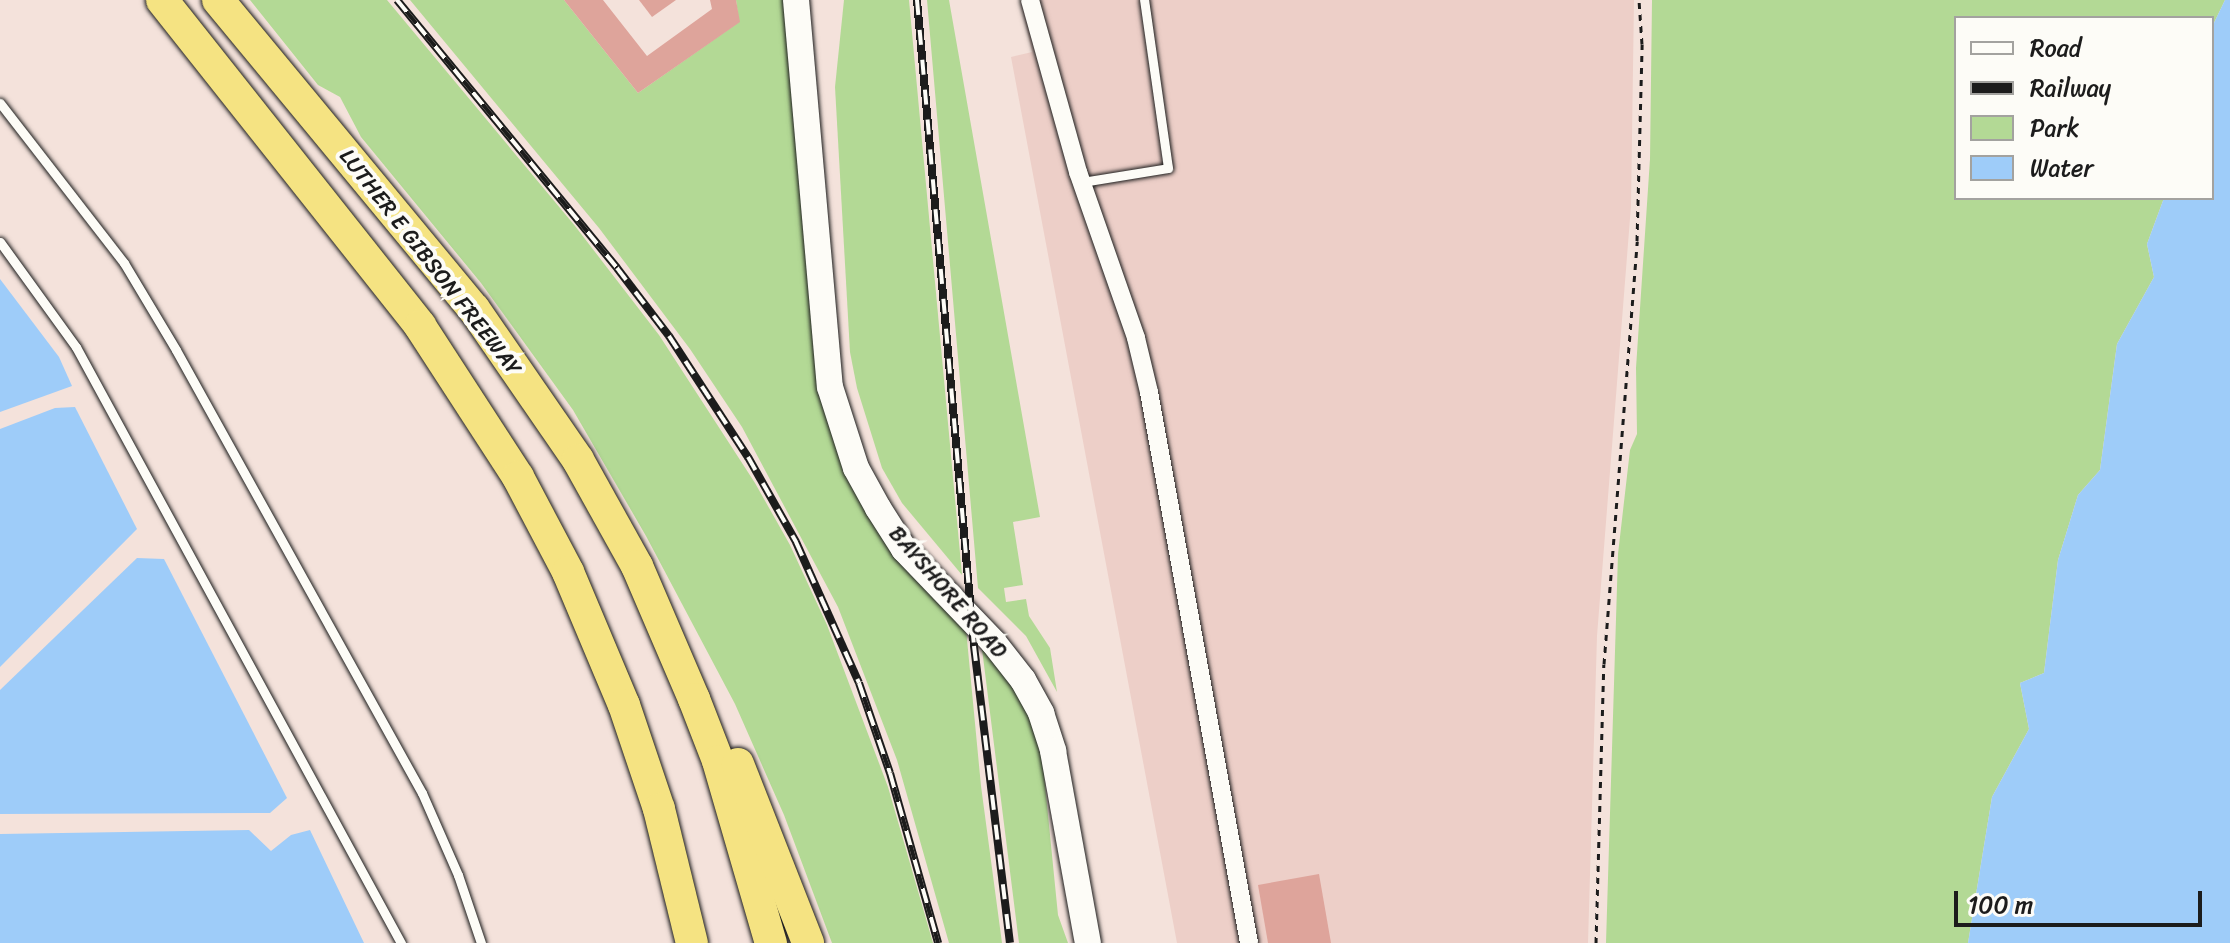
<!DOCTYPE html>
<html>
<head>
<meta charset="utf-8">
<style>
	body { margin:0 }
	#map { position:relative; width:2230px; height:943px; overflow:hidden; background:#f4e2db; font-family:Sriracha,sans-serif }
	div>[style] { position:absolute }
	[style*='--x'] { left:calc(var(--x)*1px); top:calc(var(--y)*1px); width:calc(var(--w)*1px); rotate:calc(var(--a)*1deg) }
	.built>* { inset:0; background:#edcfc8 }
	.green>* { inset:0; background:#b3d995 }
	.water>* { inset:0; background:#9eccf9 }
	.building>* { inset:0; background:#dea49b }
	.path>* { height:3px; margin-top:-1.5px; transform-origin:0; background:repeating-linear-gradient(90deg,#1c1c1c 0 6px,transparent 0 12px) }
	.roads { filter:drop-shadow(0 0 2px #1c1c1c) drop-shadow(0 0 2px #1c1c1c) }
	.lane>* { height:9px; margin:-4.5px; padding:0 4.5px; transform-origin:4.5px; border-radius:4.5px; background:#fdfcf7 }
	.street>* { height:18px; margin:-9px; padding:0 9px; transform-origin:9px; border-radius:9px; background:#fdfcf7 }
	.secondary>* { height:26px; margin:-13px; padding:0 13px; transform-origin:13px; border-radius:13px; background:#fdfcf7 }
	.highway>* { height:32px; margin:-16px; padding:0 16px; transform-origin:16px; border-radius:16px; background:#f5e382 }
	.rail>* { height:8px; margin-top:-4px; transform-origin:0; background:repeating-linear-gradient(90deg,#fdfcf7 0 15px,#1c1c1c 0 30px); box-sizing:border-box; border-block:2px solid #1c1c1c }
	span { translate:-50% -50%; white-space:nowrap; text-align:center; line-height:1.15; -webkit-text-stroke:8px #fdfcf7; paint-order:stroke }
	.street-label { font-size:22px; color:#1c1c1c }
	.legend { position:absolute; left:1954px; top:16px; width:260px; height:184px; box-sizing:border-box; background:#fdfcf7; border:2px solid #a3a29f; margin:0; padding:10px 14px; list-style:none; font-size:24px; color:#1c1c1c }
	.legend li { display:flex; align-items:center; gap:16px; height:40px }
	.legend b { width:40px; border:2px solid #a3a29f }
	.scale { position:absolute; left:1954px; top:891px; width:248px; height:36px; box-sizing:border-box; border:4px solid #1c1c1c; border-top:0; padding-left:10px; font-size:24px; line-height:28px; white-space:nowrap; color:#1c1c1c; -webkit-text-stroke:6px #fdfcf7; paint-order:stroke }
</style>
</head>
<body>
<div id="map">
	<div class="built">
		<div style="clip-path:polygon(1020px 0,1634px 0,1631px 206px,1597px 636px,1588px 943px,1177px 943px,1011px 57px,1032px 52px)"></div>
	</div>
	<div class="green">
		<div style="clip-path:polygon(250px 0,387px 0,575px 226px,659px 335px,755px 483px,790px 545px,827px 625px,888px 787px,933px 943px,832px 943px,784px 815px,735px 704px,646px 536px,573px 410px,481px 283px,361px 137px,340px 97px,318px 85px)"></div>
		<div style="clip-path:polygon(410px 0,564px 0,638px 93px,739px 22px,736px 0,786px 0,829px 410px,966px 629px,981px 786px,1002px 943px,949px 943px,897px 760px,838px 607px,742px 427px,690px 349px,599px 228px)"></div>
		<div style="clip-path:polygon(844px 0,909px 0,962px 575px,902px 503px,882px 468px,857px 388px,850px 352px,835px 87px)"></div>
		<div style="clip-path:polygon(927px 0,949px 0,1040px 517px,1013px 522px,1023px 585px,1004px 588px,1006px 602px,1026px 599px,1029px 616px,1050px 648px,1057px 692px,1026px 636px,978px 588px)"></div>
		<div style="clip-path:polygon(1652px 0,2225px 0,2212px 27px,2212px 18px,1956px 18px,1956px 198px,2164px 198px,2147px 244px,2154px 277px,2117px 344px,2100px 470px,2078px 495px,2058px 560px,2044px 673px,2020px 683px,2029px 729px,1992px 797px,1968px 943px,1606px 943px,1618px 554px,1630px 450px,1637px 434px,1636px 368px,1650px 159px)"></div>
		<div style="clip-path:polygon(981px 641px,1009px 677px,1034px 725px,1043px 765px,1058px 915px,1068px 943px,1019px 943px)"></div>
	</div>
	<div class="water">
		<div style="clip-path:polygon(2225px 0,2230px 0,2230px 943px,1968px 943px,1992px 797px,2029px 729px,2020px 683px,2044px 673px,2058px 560px,2078px 495px,2100px 470px,2117px 344px,2154px 277px,2147px 244px,2164px 198px,2212px 198px,2212px 27px)"></div>
		<div style="clip-path:polygon(0 279px,59px 357px,72px 386px,0 412px)"></div>
		<div style="clip-path:polygon(75px 407px,137px 529px,0 667px,0 429px,55px 408px)"></div>
		<div style="clip-path:polygon(137px 558px,164px 559px,287px 798px,270px 813px,0 814px,0 690px)"></div>
		<div style="clip-path:polygon(249px 830px,271px 851px,291px 835px,310px 830px,364px 943px,0 943px,0 834px)"></div>
	</div>
	<div class="building">
		<div style="clip-path:polygon(564px 0,603px 0,647px 56px,712px 9px,710px 0,736px 0,740px 22px,638px 93px)"></div>
		<div style="clip-path:polygon(639px 0,676px 0,652px 17px)"></div>
		<div style="clip-path:polygon(1319px 874px,1331px 943px,1268px 943px,1258px 885px)"></div>
	</div>
	<div class="path">
		<div style="--x:1596;--y:943;--w:279;--a:-88.4"></div>
		<div style="--x:1604;--y:664;--w:424;--a:-85.5"></div>
		<div style="--x:1637;--y:241;--w:197;--a:-88.5"></div>
		<div style="--x:1642;--y:44;--w:44;--a:-93.9"></div>
	</div>
	<div class="roads">
		<div class="lane">
			<div style="--x:0;--y:103;--w:202;--a:52.2"></div>
			<div style="--x:124;--y:263;--w:101;--a:59.1"></div>
			<div style="--x:176;--y:350;--w:507;--a:60.96"></div>
			<div style="--x:422;--y:793;--w:90;--a:66.3"></div>
			<div style="--x:458;--y:875;--w:72;--a:71.3"></div>
			<div style="--x:1082;--y:182;--w:87;--a:-9.2"></div>
			<div style="--x:1168;--y:168;--w:170;--a:-98.1"></div>
			<div style="--x:0;--y:242;--w:130;--a:54.1"></div>
			<div style="--x:76;--y:347;--w:679;--a:61.4"></div>
		</div>
		<div class="street">
			<div style="--x:1030;--y:0;--w:179;--a:74.4"></div>
			<div style="--x:1078;--y:172;--w:176;--a:70.7"></div>
			<div style="--x:1136;--y:338;--w:56;--a:76.5"></div>
			<div style="--x:1149;--y:392;--w:560;--a:79.71"></div>
		</div>
		<div class="secondary">
			<div style="--x:796;--y:0;--w:388;--a:85"></div>
			<div style="--x:830;--y:387;--w:85;--a:72.2"></div>
			<div style="--x:856;--y:468;--w:46;--a:61.2"></div>
			<div style="--x:878;--y:508;--w:49;--a:57.6"></div>
			<div style="--x:904;--y:549;--w:130;--a:46.2"></div>
			<div style="--x:994;--y:643;--w:47;--a:51.9"></div>
			<div style="--x:1023;--y:680;--w:38;--a:61"></div>
			<div style="--x:1041;--y:713;--w:40;--a:72"></div>
			<div style="--x:1053;--y:751;--w:195;--a:79.7"></div>
		</div>
		<div class="highway">
			<div style="--x:162;--y:0;--w:416;--a:51.6"></div>
			<div style="--x:420;--y:326;--w:180;--a:57"></div>
			<div style="--x:518;--y:477;--w:107;--a:62.2"></div>
			<div style="--x:568;--y:572;--w:144;--a:67.2"></div>
			<div style="--x:624;--y:705;--w:110;--a:71.4"></div>
			<div style="--x:659;--y:809;--w:138;--a:76.2"></div>
			<div style="--x:218;--y:0;--w:401;--a:50.4"></div>
			<div style="--x:474;--y:309;--w:183;--a:55.4"></div>
			<div style="--x:578;--y:460;--w:121;--a:60.9"></div>
			<div style="--x:637;--y:566;--w:145;--a:66.8"></div>
			<div style="--x:694;--y:699;--w:66;--a:68.8"></div>
			<div style="--x:718;--y:761;--w:190;--a:73.8"></div>
			<div style="--x:738;--y:764;--w:192;--a:68.6"></div>
		</div>
	</div>
	<div class="rail">
		<div style="--x:397;--y:0;--w:347;--a:50.6"></div>
		<div style="--x:617;--y:268;--w:86;--a:52.6"></div>
		<div style="--x:669;--y:336;--w:145;--a:56.9"></div>
		<div style="--x:748;--y:457;--w:98;--a:60.5"></div>
		<div style="--x:796;--y:542;--w:154;--a:65.9"></div>
		<div style="--x:859;--y:683;--w:95;--a:71"></div>
		<div style="--x:890;--y:773;--w:177;--a:74.2"></div>
		<div style="--x:917;--y:0;--w:649;--a:84.96"></div>
		<div style="--x:974;--y:646;--w:299;--a:83.1"></div>
	</div>
	<div class="street-label">
		<span style="left:431px;top:262px;rotate:52deg">LUTHER E GIBSON FREEWAY</span>
		<span style="left:948px;top:592px;rotate:49deg">BAYSHORE ROAD</span>
	</div>
	<ul class="legend">
	<li><b style="height:10px;background:#fdfcf7"></b>Road</li>
	<li><b style="height:10px;background:#1c1c1c"></b>Railway</li>
	<li><b style="height:22px;background:#b3d995"></b>Park</li>
	<li><b style="height:22px;background:#9eccf9"></b>Water</li>
	</ul>
	<div class="scale">100 m</div>
</div>
</body>
</html>
